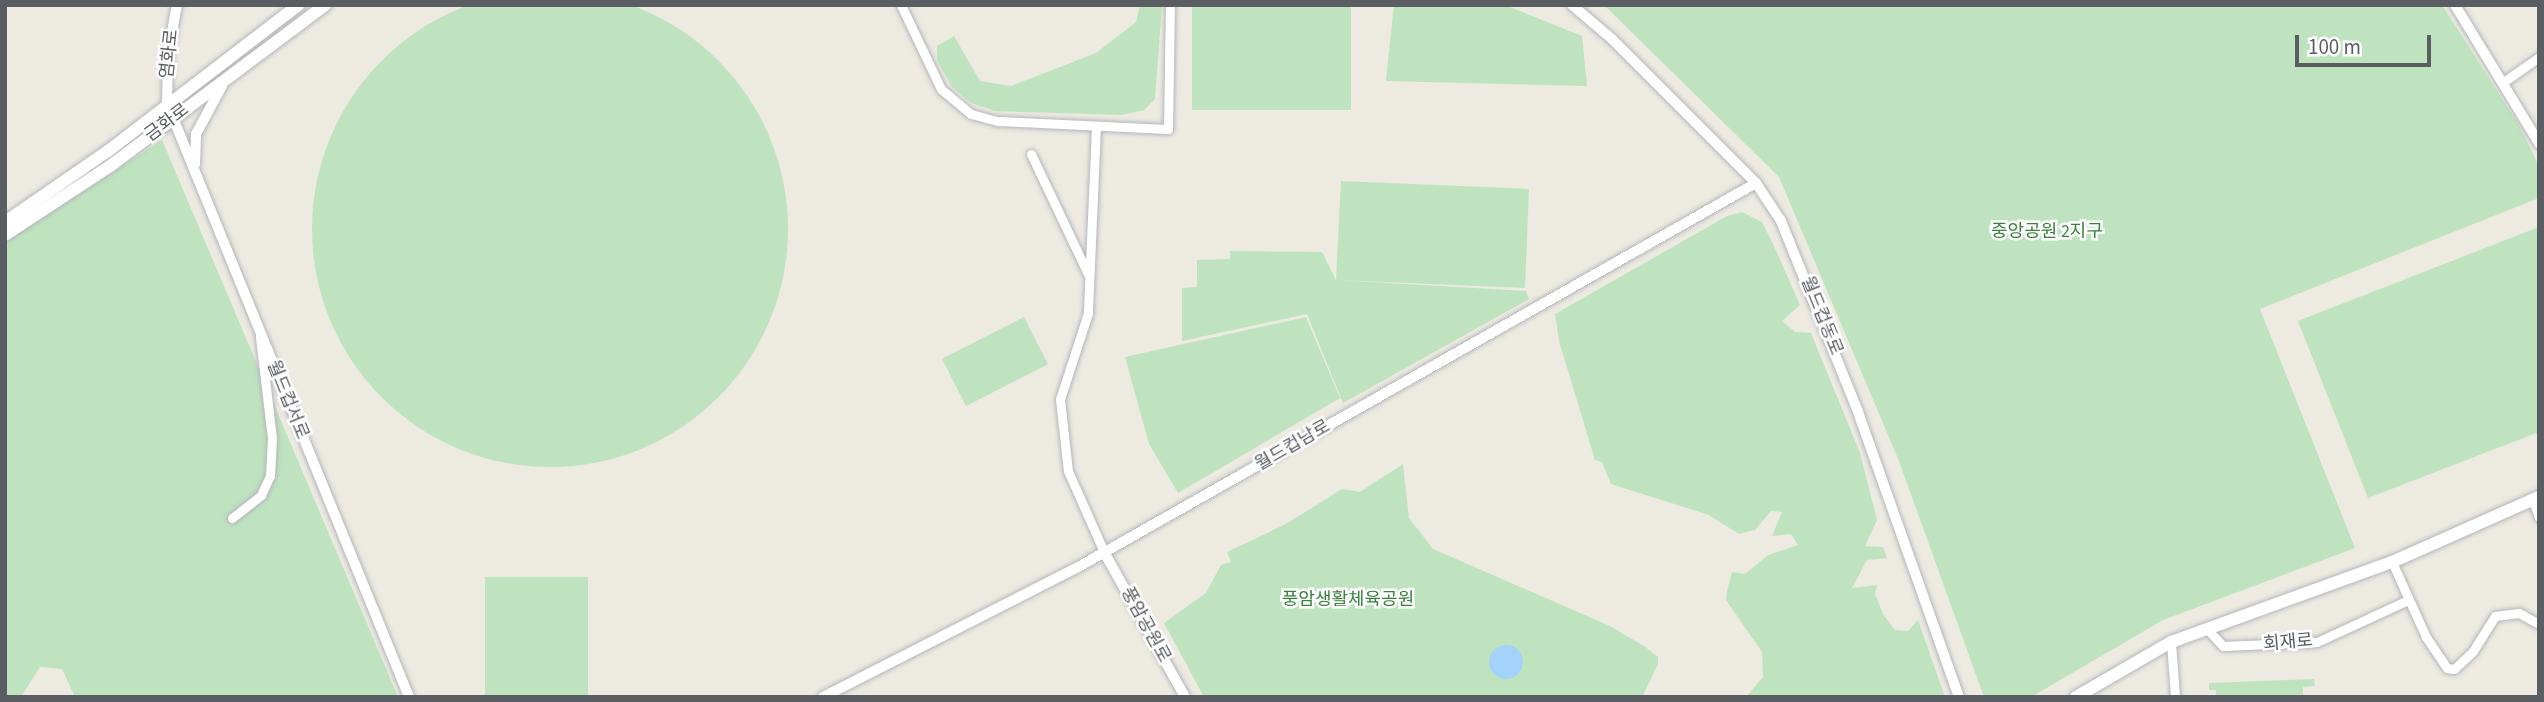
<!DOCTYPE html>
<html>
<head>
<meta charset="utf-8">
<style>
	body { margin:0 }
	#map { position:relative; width:2544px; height:702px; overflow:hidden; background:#eceae1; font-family:"Source Sans 3","Noto Sans KR",sans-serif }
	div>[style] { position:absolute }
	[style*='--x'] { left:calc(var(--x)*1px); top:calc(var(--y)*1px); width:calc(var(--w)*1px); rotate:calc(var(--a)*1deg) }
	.green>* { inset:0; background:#bfe3bf; transform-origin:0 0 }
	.round { border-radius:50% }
	.water>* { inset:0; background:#a3d3fa }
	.roads { filter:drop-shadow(0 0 2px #b4b7bb) drop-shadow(0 0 2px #b4b7bb) }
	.minor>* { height:9px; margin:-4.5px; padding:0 4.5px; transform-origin:4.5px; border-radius:4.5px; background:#fff }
	.tertiary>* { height:10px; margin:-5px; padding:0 5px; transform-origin:5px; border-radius:5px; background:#fff }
	.secondary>* { height:12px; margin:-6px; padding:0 6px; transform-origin:6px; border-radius:6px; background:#fff }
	span { translate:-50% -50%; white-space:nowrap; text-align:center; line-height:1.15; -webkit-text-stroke:5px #fff; paint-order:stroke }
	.street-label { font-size:18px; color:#5a5d62 }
	.park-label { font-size:18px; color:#39823d }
	.frame { position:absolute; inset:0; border:7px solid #5a5d62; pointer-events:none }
	.scale { position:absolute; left:2295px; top:35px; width:136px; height:32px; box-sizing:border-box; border:4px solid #5a5d62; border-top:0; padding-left:9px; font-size:21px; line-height:24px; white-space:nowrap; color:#5a5d62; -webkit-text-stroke:5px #fff; paint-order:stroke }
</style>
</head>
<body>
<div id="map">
	<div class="green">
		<div class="round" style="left:312px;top:-9px;width:476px;height:476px"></div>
		<div style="clip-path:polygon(1140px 5px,1162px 5px,1155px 99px,1144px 110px,1122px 115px,995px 111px,971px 103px,952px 87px,937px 60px,937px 46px,954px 36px,980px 81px,1011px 86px,1096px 53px,1136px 22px)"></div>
		<div style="left:1192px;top:5px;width:159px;height:105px"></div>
		<div style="clip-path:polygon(1394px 5px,1505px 5px,1582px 36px,1587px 86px,1386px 81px)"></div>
		<div style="clip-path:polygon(1604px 5px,2442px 5px,2519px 125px,2539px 166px,2539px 198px,2260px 309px,2355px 548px,2163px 620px,2031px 697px,1984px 697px,1899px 461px,1779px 177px)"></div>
		<div style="clip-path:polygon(162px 140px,398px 697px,75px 697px,62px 669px,40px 667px,21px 697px,5px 697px,5px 242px)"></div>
		<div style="clip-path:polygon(1341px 181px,1529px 189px,1525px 288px,1336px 280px,1526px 291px,1529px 299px,1343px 403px,1307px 314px,1182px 341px,1182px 288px,1197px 287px,1197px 260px,1230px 259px,1230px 251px,1322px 252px,1336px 280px)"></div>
		<div style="clip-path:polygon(1742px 212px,1762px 222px,1774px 246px,1800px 305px,1782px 321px,1795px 332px,1811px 333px,1860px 453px,1877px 520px,1865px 546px,1883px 547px,1887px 558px,1867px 560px,1852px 588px,1877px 585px,1875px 594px,1883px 614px,1895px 630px,1908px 631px,1918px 620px,1945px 697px,1746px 697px,1763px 677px,1762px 652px,1726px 600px,1727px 591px,1732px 572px,1745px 574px,1768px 555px,1798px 545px,1791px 534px,1772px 536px,1782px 512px,1771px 511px,1755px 530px,1739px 534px,1709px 515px,1611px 484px,1602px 462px,1595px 460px,1559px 341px,1555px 314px,1727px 216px)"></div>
		<div style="clip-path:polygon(2539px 227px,2539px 432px,2368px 498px,2298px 321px)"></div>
		<div style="left:1024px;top:317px;width:53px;height:92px;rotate:63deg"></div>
		<div style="clip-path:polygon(1306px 317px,1340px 398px,1178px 493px,1149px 444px,1125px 357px)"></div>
		<div style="clip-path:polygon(1403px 464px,1409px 518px,1433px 549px,1610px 626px,1644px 646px,1658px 657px,1658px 664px,1642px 697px,1204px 697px,1164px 623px,1206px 593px,1221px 565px,1231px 562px,1227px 552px,1286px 524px,1342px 489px,1360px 492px)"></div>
		<div style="left:485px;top:577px;width:103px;height:120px"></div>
		<div style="clip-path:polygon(2314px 679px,2315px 686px,2303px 687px,2303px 697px,2216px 697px,2216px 690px,2209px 690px,2209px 683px)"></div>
	</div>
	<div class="water">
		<div class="round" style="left:1489px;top:645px;width:34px;height:34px"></div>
	</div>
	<div class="roads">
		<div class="minor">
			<div style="--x:901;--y:5;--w:93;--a:64.5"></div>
			<div style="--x:941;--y:89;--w:39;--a:40"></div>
			<div style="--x:971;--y:114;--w:28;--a:15"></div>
			<div style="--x:998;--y:121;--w:170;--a:2.7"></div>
			<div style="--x:1168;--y:129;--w:124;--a:-89.1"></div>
			<div style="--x:2502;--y:83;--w:45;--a:-35.1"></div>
			<div style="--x:1096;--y:127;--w:186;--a:92.5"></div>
			<div style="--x:1088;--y:313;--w:90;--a:108"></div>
			<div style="--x:1060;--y:399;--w:72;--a:83.7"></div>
			<div style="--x:1068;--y:471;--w:89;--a:66"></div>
			<div style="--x:1031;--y:154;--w:133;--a:64.6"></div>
			<div style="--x:2533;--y:500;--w:18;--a:71"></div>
			<div style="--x:232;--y:518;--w:37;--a:-38"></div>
			<div style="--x:261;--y:495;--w:21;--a:-65"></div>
			<div style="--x:270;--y:476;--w:38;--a:-87"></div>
			<div style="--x:272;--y:438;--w:102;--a:-96.8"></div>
			<div style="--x:2392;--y:562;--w:82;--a:65.6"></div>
			<div style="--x:2426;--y:637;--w:37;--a:56"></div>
			<div style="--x:2447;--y:668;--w:7;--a:8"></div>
			<div style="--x:2454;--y:669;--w:26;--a:-43"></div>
			<div style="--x:2473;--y:651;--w:41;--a:-57.8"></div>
			<div style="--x:2495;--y:616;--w:24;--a:-7"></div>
			<div style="--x:2519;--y:613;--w:23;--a:29"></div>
			<div style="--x:2208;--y:630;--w:22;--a:47"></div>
			<div style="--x:2223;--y:646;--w:94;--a:-2.4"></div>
			<div style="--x:2317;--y:642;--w:100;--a:-24.8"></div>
			<div style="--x:2171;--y:642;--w:55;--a:85.8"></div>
		</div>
		<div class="tertiary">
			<div style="--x:177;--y:5;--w:49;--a:100.6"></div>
			<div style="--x:168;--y:53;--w:50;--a:91.1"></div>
			<div style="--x:167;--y:103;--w:641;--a:67.83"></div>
			<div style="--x:1572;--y:5;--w:52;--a:40.4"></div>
			<div style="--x:1612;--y:39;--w:204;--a:45"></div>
			<div style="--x:1756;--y:183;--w:45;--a:56.7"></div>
			<div style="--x:1781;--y:221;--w:206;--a:68"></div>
			<div style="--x:1858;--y:412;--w:302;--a:70.5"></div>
			<div style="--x:2455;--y:5;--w:162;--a:58.7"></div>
			<div style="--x:195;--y:164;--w:30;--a:-88"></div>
			<div style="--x:196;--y:134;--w:55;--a:-61.6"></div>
			<div style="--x:1104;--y:552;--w:166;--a:60.8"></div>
			<div style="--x:823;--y:697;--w:288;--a:-27"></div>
			<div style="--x:1080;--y:566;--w:777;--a:-29.53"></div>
		</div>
		<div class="secondary">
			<div style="--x:5;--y:222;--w:125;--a:-34.6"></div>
			<div style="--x:108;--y:151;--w:240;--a:-37.5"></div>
			<div style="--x:5;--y:235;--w:126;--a:-33.3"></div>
			<div style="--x:110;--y:166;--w:269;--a:-36.8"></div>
			<div style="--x:2076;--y:697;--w:110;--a:-30.1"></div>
			<div style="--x:2171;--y:642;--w:235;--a:-19.9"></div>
			<div style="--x:2392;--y:562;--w:161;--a:-23.9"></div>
		</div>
	</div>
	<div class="street-label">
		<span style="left:170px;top:54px;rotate:-84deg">염화로</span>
		<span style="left:167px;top:123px;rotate:-37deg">금화로</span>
		<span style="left:1821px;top:316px;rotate:68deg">월드컵동로</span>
		<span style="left:287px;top:400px;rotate:68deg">월드컵서로</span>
		<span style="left:1293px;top:446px;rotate:-30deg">월드컵남로</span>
		<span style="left:1145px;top:625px;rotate:61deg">풍암공원로</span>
		<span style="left:2288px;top:643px;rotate:-5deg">회재로</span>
	</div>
	<div class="park-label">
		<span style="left:2047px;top:232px">중앙공원 2지구</span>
		<span style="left:1348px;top:600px">풍암생활체육공원</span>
	</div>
	<div class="frame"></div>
	<div class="scale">100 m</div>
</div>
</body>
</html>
